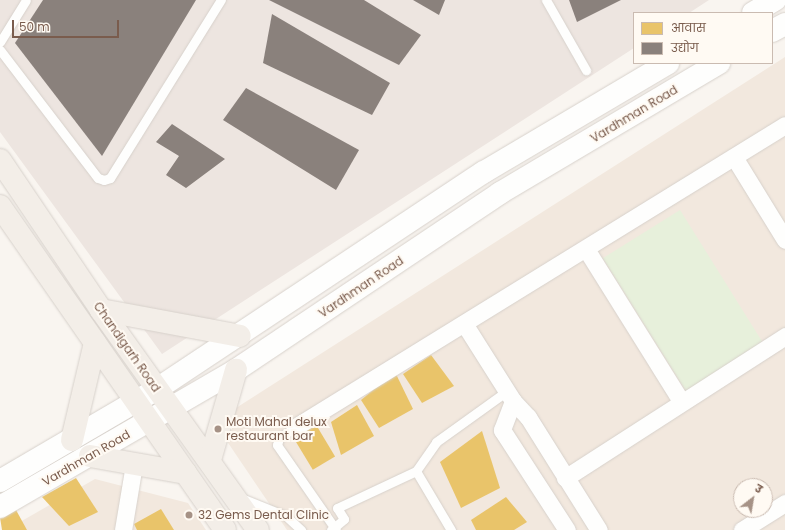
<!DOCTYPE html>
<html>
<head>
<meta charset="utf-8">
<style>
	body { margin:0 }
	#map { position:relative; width:785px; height:530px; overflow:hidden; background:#f9f5f0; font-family:Poppins,"Noto Sans Devanagari",sans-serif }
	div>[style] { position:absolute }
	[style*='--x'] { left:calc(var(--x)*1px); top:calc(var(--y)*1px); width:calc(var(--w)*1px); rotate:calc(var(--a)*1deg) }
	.residential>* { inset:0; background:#f2e8de }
	.industrial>* { inset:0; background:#ede5e0 }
	.green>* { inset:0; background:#e7f0db; transform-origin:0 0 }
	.homes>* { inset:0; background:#e9c46a; transform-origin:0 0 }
	.industry>* { inset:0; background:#8a817c }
	.roads { filter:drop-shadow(0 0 1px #d7d1cb) drop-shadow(0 0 1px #d7d1cb) }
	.service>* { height:9px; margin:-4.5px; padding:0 4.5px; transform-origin:4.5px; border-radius:4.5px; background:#fefefd }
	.minor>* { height:17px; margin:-8.5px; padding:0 8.5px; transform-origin:8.5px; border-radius:8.5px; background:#fefefd }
	.tertiary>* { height:22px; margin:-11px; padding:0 11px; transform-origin:11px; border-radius:11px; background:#fefefd }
	.primary>* { height:22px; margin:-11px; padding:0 11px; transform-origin:11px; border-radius:11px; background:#f3eee8 }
	.dots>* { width:11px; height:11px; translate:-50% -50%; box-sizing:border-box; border:2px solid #fffaf3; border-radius:50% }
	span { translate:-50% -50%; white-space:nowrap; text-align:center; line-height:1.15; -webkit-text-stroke:4px #fffaf3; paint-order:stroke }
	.street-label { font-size:12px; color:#7a5c4d }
	.poi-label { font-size:12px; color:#7a5c4d }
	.left { translate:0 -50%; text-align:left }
	.legend { position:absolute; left:633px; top:12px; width:140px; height:52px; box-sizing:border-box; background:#fffaf3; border:1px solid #cabbb1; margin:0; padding:5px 7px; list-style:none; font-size:12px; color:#7a5c4d }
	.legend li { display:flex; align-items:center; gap:8px; height:20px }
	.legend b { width:20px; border:1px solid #cabbb1 }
	.north { position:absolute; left:733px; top:478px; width:40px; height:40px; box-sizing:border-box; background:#fffaf3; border:1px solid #cabbb1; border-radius:50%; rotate:31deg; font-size:11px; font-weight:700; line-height:16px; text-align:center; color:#7a5c4d }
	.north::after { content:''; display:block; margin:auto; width:14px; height:18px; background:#a69286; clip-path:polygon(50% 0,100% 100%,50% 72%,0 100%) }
	.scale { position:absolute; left:12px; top:20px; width:107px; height:18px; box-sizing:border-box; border:2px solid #7a5c4d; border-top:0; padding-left:5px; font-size:12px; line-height:14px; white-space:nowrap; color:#7a5c4d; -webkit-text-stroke:3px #fffaf3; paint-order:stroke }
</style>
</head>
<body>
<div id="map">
	<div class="residential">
		<div style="clip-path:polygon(evenodd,785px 57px,785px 530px,287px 530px,214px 422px,785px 57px,741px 486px,765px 486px,765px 510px,741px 510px,741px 486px)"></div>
		<div style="clip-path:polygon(95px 479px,188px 503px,206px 530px,6px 530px)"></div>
	</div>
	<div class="industrial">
		<div style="clip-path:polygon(0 0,709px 0,689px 13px,634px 13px,634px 48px,162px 354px,0 132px)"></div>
	</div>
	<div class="green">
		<div style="left:680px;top:210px;width:162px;height:91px;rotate:58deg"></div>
	</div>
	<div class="homes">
		<div style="clip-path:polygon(431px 355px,454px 386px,422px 403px,403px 374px)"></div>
		<div style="clip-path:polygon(395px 372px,413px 409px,379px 428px,361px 400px)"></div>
		<div style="clip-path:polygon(357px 405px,374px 436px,341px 455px,331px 422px)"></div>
		<div style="left:315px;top:423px;width:39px;height:26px;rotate:59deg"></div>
		<div style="clip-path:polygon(482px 431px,500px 488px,461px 508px,440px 462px)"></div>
		<div style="clip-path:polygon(76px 478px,98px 512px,69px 526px,42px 497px)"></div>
		<div style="clip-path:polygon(506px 497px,527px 522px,514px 530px,476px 530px,471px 520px)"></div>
		<div style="clip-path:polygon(161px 509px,174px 530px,137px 530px,134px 524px)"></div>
		<div style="clip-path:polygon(16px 510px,27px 530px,2px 530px,0 517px)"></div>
	</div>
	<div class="industry">
		<div style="clip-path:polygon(43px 0,196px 0,102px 156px,15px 43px)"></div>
		<div style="clip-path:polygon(269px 0,364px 0,421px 35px,399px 65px)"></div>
		<div style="clip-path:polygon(413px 0,445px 0,439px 15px)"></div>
		<div style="clip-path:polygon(569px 0,621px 0,577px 22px)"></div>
		<div style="clip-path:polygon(272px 14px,390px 83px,372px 115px,263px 63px)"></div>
		<div style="clip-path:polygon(246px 88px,359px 150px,336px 190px,223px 120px)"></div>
		<div style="clip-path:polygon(172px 124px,225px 159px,186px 188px,166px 175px,179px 156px,156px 142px)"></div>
	</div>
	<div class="roads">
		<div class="service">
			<div style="--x:546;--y:0;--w:81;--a:60.3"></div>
			<div style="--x:0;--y:42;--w:49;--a:-58.2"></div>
			<div style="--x:0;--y:50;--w:161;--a:52.6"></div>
			<div style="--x:98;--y:178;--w:6;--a:18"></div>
			<div style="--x:104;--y:180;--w:6;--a:-18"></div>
			<div style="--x:110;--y:178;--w:210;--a:-58.1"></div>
			<div style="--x:297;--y:426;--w:22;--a:146"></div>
			<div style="--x:279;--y:438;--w:7;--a:106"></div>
			<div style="--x:277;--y:445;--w:103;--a:55.2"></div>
			<div style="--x:416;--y:471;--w:35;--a:-55"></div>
			<div style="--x:436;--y:442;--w:87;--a:-35.7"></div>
			<div style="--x:241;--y:498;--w:48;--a:21.8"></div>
			<div style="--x:286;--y:516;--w:21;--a:43"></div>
			<div style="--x:331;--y:530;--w:17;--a:-40"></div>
			<div style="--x:344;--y:519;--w:13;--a:-122"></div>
			<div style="--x:337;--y:508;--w:87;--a:-25.1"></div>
			<div style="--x:416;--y:471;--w:69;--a:59.3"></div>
		</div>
		<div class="minor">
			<div style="--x:734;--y:157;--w:97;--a:58.4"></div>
			<div style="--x:586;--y:249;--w:179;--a:58"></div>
			<div style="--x:465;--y:325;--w:90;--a:57.7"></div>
			<div style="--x:513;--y:401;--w:22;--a:47"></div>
			<div style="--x:528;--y:417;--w:133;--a:57.9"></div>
			<div style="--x:513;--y:401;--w:31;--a:111"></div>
			<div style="--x:502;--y:430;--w:119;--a:57"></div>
			<div style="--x:297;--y:426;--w:573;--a:-31.67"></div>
			<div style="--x:565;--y:478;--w:262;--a:-32.8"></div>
			<div style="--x:123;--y:530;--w:67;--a:-80.5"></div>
			<div style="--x:742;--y:530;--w:51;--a:-32.1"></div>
		</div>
		<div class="tertiary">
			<div style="--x:753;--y:13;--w:26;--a:-31"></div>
			<div style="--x:772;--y:31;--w:15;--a:-28"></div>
			<div style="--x:0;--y:481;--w:182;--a:-30.4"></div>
			<div style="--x:157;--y:389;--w:392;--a:-33.6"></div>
			<div style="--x:484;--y:172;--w:214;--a:-30.6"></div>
			<div style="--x:0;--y:507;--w:273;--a:-30.1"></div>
			<div style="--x:236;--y:370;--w:318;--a:-33.8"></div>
			<div style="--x:500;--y:193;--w:255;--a:-30.7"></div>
		</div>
		<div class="primary">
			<div style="--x:0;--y:160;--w:181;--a:56"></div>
			<div style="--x:101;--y:310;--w:270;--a:54.5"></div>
			<div style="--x:0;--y:206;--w:394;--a:55.2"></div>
			<div style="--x:101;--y:310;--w:141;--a:10.6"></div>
			<div style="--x:72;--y:440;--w:100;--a:-76.7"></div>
			<div style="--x:90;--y:456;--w:97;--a:10"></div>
			<div style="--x:210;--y:460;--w:94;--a:-73.9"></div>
		</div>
	</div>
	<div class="dots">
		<div style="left:218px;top:429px;background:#a69286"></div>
		<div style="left:189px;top:515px;background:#a69286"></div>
	</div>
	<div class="street-label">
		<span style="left:634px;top:114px;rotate:-31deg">Vardhman Road</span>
		<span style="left:361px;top:287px;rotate:-34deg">Vardhman Road</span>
		<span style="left:127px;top:347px;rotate:55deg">Chandigarh Road</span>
		<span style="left:86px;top:458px;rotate:-30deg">Vardhman Road</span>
	</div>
	<div class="poi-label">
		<span class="left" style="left:226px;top:429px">Moti Mahal delux<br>restaurant bar</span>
		<span class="left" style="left:198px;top:515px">32 Gems Dental Clinic</span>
	</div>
	<ul class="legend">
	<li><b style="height:11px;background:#e9c46a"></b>आवास</li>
	<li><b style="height:11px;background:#8a817c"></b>उद्योग</li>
	</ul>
	<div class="north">उ</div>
	<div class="scale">50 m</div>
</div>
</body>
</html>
